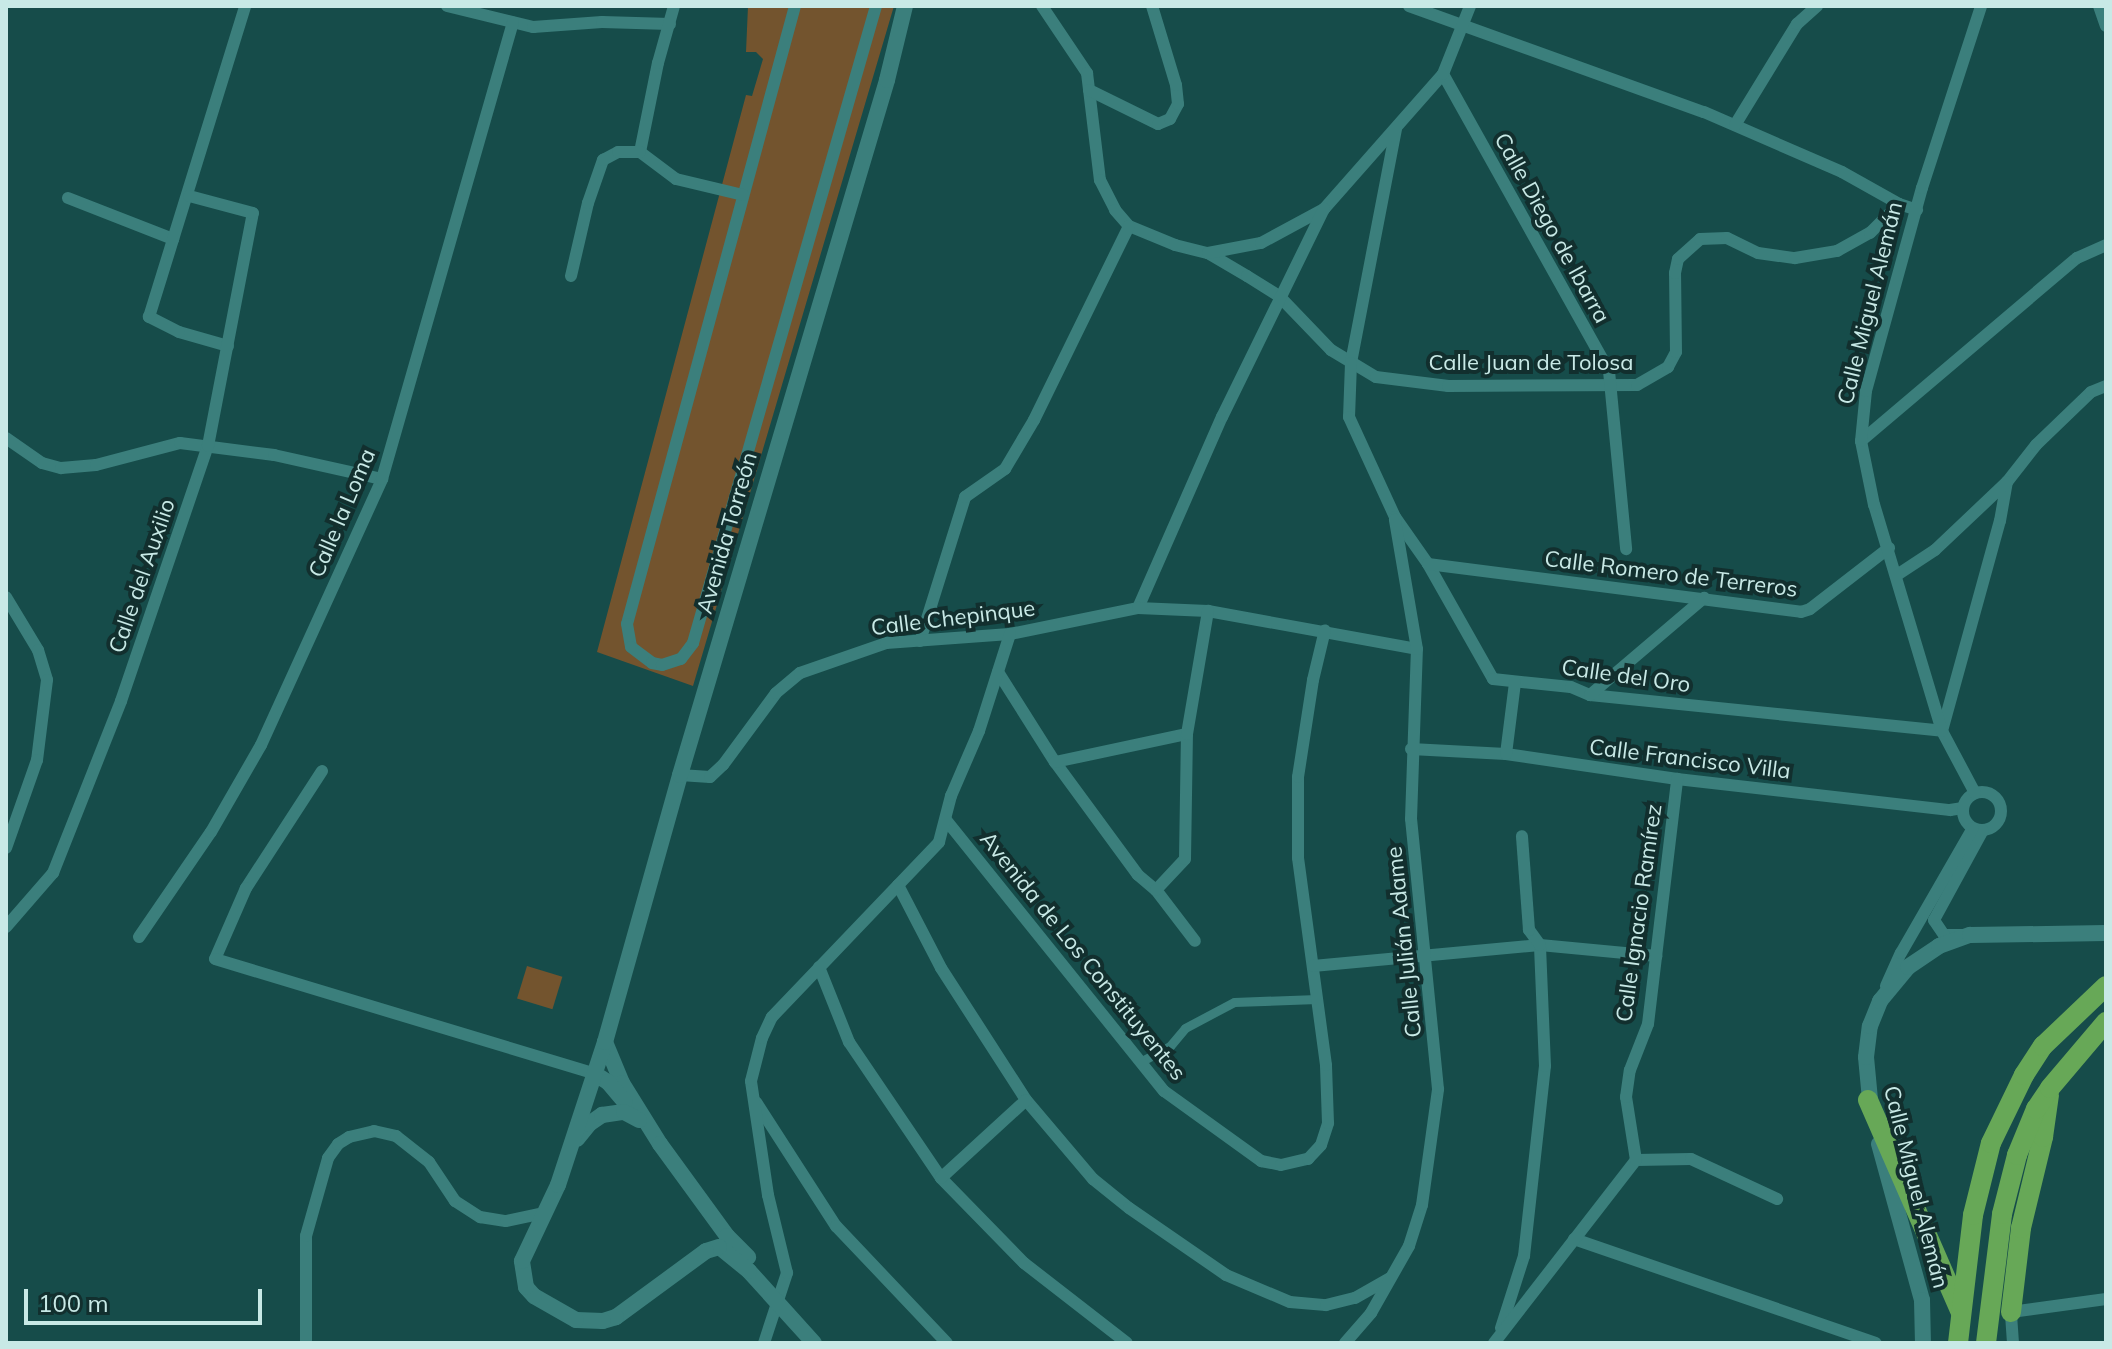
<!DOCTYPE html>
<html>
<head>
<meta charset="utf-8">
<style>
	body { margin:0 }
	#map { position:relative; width:2112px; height:1349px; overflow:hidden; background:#164c4a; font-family:Mulish,sans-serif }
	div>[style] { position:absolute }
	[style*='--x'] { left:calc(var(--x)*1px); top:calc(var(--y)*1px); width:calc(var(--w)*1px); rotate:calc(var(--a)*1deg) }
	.green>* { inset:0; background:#73542e; transform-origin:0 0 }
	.pedestrian>* { height:9px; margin:-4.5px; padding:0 4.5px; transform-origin:4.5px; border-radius:4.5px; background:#3b7f7c }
	.minor>* { height:12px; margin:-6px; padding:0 6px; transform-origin:6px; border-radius:6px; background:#3b7f7c }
	.minor>.ring { margin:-6px; padding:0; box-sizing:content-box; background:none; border:12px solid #3b7f7c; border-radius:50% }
	.tertiary>* { height:16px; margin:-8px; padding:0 8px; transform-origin:8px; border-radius:8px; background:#3b7f7c }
	.primary>* { height:20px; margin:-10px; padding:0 10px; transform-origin:10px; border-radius:10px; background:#67a857 }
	span { translate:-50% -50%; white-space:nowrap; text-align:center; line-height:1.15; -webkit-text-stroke:8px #122f2e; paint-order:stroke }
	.street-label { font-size:22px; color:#c8e9e6 }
	.frame { position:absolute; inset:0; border:8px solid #c8e9e6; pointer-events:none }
	.scale { position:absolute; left:24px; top:1289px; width:238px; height:36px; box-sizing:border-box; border:4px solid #c8e9e6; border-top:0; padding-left:10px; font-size:24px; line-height:28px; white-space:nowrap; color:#c8e9e6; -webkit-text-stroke:6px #122f2e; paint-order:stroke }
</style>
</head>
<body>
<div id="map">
	<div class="green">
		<div style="clip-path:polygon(748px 6px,894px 6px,693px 686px,597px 652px,746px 95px,752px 96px,763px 59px,756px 52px,746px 52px)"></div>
		<div style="left:527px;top:966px;width:37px;height:34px;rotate:17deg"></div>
	</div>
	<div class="pedestrian">
		<div style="--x:1140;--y:1062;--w:34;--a:-28"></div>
		<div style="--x:1170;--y:1046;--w:23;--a:-50"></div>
		<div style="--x:1185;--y:1028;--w:55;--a:-28"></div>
		<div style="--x:1234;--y:1002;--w:83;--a:-2.1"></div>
	</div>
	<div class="minor">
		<div style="--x:447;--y:6;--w:89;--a:13.7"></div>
		<div style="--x:533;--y:27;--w:69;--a:-4.1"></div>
		<div style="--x:602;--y:22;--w:68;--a:1.7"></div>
		<div style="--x:795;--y:6;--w:640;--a:105.21"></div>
		<div style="--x:627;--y:624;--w:23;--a:80"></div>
		<div style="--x:631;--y:647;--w:26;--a:37"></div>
		<div style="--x:652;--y:663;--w:10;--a:11"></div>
		<div style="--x:662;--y:665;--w:20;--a:-18"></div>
		<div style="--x:681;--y:659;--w:20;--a:-53"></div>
		<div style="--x:693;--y:643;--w:663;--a:-73.97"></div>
		<div style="--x:1042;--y:6;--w:81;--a:56.1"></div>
		<div style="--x:1087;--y:73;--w:108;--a:83.1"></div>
		<div style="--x:1100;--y:180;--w:34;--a:63"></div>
		<div style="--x:1115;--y:210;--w:21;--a:49"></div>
		<div style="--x:1129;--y:226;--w:50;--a:22.4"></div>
		<div style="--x:1175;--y:245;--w:34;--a:14"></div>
		<div style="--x:1208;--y:253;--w:45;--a:30.5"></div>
		<div style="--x:1247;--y:276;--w:39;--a:32"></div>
		<div style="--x:1280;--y:297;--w:74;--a:46.1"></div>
		<div style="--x:1331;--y:350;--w:52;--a:31"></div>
		<div style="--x:1376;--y:377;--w:73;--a:7.1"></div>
		<div style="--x:1448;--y:386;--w:189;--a:-0.3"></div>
		<div style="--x:1637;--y:385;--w:36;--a:-30"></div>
		<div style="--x:1668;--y:367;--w:17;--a:-62"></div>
		<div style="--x:1676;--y:352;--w:79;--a:-90.7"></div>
		<div style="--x:1675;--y:273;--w:14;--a:-78"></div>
		<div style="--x:1678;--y:259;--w:30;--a:-42"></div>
		<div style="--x:1700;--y:239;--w:27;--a:-2"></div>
		<div style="--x:1727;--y:238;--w:34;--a:26"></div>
		<div style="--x:1758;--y:253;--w:37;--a:8"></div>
		<div style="--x:1795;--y:258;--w:43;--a:-9.5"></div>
		<div style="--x:1837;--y:251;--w:38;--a:-29"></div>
		<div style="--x:1870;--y:233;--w:41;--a:-45"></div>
		<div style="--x:1899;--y:204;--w:19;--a:18"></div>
		<div style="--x:1409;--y:6;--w:313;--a:19.8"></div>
		<div style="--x:1704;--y:112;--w:150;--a:23.5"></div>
		<div style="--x:1842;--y:172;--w:65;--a:29.3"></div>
		<div style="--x:2099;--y:6;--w:21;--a:71"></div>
		<div style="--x:1443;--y:74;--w:340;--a:60.8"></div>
		<div style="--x:1609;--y:371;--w:179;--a:84.5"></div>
		<div style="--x:1089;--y:90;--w:77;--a:26.2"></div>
		<div style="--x:1158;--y:124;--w:13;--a:-23"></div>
		<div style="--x:1170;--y:119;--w:17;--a:-62"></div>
		<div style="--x:1178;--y:104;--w:19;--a:-96"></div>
		<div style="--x:1176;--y:85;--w:83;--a:-106.9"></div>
		<div style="--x:1735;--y:125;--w:119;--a:-58.5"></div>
		<div style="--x:1797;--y:24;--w:27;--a:-42"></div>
		<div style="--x:1396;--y:129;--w:238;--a:100.9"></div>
		<div style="--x:1351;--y:363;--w:54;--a:92.1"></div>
		<div style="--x:1349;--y:417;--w:110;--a:65.3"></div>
		<div style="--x:1395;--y:517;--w:57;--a:54.9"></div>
		<div style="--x:1428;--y:564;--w:132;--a:60.5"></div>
		<div style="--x:1493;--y:679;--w:78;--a:5.9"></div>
		<div style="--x:1571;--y:687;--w:21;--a:23"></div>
		<div style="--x:1590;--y:695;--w:354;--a:5.8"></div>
		<div style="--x:1942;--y:731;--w:218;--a:-74.6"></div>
		<div style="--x:2000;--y:521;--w:40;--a:-80"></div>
		<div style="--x:2007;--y:482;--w:47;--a:-51.9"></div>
		<div style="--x:2036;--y:445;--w:76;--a:-43.9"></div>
		<div style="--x:2091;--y:392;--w:16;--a:-22"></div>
		<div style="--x:640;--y:152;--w:91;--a:-78.6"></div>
		<div style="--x:658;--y:63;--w:59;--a:-74.3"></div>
		<div style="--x:640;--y:152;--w:45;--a:36.9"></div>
		<div style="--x:676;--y:179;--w:69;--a:13.4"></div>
		<div style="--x:68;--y:198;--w:113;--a:21.3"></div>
		<div style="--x:1208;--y:253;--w:54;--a:-10.7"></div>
		<div style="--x:1261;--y:243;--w:72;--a:-28.4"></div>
		<div style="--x:1324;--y:209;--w:180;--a:-48.6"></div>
		<div style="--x:1443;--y:74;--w:73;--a:-68.3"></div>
		<div style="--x:571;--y:276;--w:75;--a:-76.9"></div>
		<div style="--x:588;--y:203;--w:46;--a:-70.8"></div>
		<div style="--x:603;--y:160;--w:17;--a:-28"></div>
		<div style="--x:618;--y:152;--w:22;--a:0"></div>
		<div style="--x:228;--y:346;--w:51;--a:-164.1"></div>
		<div style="--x:179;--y:332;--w:34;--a:-153"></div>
		<div style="--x:149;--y:317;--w:325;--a:-72.8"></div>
		<div style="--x:6;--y:438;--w:44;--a:34.8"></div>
		<div style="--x:42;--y:463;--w:20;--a:15"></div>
		<div style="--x:61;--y:468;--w:35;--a:-5"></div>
		<div style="--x:96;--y:465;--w:87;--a:-14.7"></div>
		<div style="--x:180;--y:443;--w:95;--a:7.3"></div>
		<div style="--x:274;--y:455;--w:111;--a:12.5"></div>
		<div style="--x:1861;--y:441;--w:283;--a:-40.3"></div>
		<div style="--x:2077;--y:258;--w:32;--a:-24"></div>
		<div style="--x:1428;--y:564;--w:376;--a:7.3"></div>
		<div style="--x:1801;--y:612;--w:9;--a:-18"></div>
		<div style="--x:1810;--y:609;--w:100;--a:-37.7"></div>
		<div style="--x:1897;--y:575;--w:45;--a:-33.3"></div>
		<div style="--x:1935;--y:550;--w:99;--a:-43.4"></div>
		<div style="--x:6;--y:597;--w:62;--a:58.9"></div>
		<div style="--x:38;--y:650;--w:31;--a:73"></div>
		<div style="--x:47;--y:680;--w:81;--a:97.1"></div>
		<div style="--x:37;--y:760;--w:93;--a:109.4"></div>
		<div style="--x:1138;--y:608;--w:209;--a:-66.3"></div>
		<div style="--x:1222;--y:417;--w:232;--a:-63.9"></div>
		<div style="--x:920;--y:641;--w:151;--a:-72.6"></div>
		<div style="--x:965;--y:497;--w:49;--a:-35"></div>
		<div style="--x:1005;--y:469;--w:57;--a:-59.4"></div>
		<div style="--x:1034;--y:420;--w:216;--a:-63.9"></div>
		<div style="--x:998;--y:672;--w:107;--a:57.7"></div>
		<div style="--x:1055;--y:762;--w:140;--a:53.7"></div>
		<div style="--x:1138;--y:875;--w:23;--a:40"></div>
		<div style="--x:1156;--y:890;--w:64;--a:52.6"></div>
		<div style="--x:1590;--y:695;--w:150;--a:-40.4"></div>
		<div style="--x:1411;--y:749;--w:95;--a:3"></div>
		<div style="--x:1506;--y:754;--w:173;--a:8.3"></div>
		<div style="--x:1677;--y:779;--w:275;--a:6.5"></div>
		<div style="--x:1950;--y:810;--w:13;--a:-9"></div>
		<div style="--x:1506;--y:754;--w:72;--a:-82.8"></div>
		<div style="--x:1055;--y:762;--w:135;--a:-12"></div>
		<div style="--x:322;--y:771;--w:140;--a:123"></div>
		<div style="--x:246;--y:888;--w:77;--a:113.6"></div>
		<div style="--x:215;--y:959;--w:397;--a:16.8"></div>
		<div style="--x:680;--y:775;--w:30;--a:4"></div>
		<div style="--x:710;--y:777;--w:18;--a:-43"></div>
		<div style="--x:723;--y:765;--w:89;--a:-53.6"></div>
		<div style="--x:776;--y:693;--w:31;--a:-40"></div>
		<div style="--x:800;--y:673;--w:91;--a:-19.2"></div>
		<div style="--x:886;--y:643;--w:124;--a:-4.2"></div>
		<div style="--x:1010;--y:634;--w:131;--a:-11.5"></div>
		<div style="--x:1138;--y:608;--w:70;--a:2.5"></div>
		<div style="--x:1208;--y:611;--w:212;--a:10.3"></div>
		<div class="ring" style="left:1963px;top:792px;width:26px;height:26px"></div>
		<div style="--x:1975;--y:793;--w:70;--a:-118"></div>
		<div style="--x:1942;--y:731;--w:236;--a:-106.7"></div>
		<div style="--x:1874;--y:505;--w:65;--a:-101.5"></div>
		<div style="--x:1861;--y:441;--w:50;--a:-84.3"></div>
		<div style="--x:1866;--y:391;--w:211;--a:-74.6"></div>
		<div style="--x:1922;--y:188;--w:191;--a:-72"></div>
		<div style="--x:946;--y:820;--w:348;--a:51.2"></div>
		<div style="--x:1164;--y:1091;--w:120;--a:35.8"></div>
		<div style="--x:1261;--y:1161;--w:20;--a:11"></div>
		<div style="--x:1281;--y:1165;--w:28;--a:-13"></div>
		<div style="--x:1308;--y:1159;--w:19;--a:-47"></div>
		<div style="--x:1321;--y:1145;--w:23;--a:-72"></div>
		<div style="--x:1328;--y:1123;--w:58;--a:-92"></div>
		<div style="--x:1326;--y:1065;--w:209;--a:-97.7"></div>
		<div style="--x:1298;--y:858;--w:81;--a:-90"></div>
		<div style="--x:1298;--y:777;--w:98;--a:-81.2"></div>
		<div style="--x:1313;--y:680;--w:51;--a:-76.5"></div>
		<div style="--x:898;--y:885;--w:93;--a:62.6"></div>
		<div style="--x:941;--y:968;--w:157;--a:57.2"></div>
		<div style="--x:1026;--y:1100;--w:104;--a:49.7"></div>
		<div style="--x:1093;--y:1179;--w:46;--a:38.9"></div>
		<div style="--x:1129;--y:1208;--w:118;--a:34.6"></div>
		<div style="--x:1226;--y:1275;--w:69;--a:22.9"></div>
		<div style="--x:1290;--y:1302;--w:36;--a:5"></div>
		<div style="--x:1326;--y:1305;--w:30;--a:-14"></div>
		<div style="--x:1355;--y:1298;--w:40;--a:-29.7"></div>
		<div style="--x:1156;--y:890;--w:42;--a:-46.9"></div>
		<div style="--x:1185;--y:859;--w:125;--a:-89.1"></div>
		<div style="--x:1187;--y:734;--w:125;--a:-80.3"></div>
		<div style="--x:6;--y:927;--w:72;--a:-49"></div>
		<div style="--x:53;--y:873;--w:185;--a:-68.4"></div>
		<div style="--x:121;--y:701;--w:269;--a:-71.2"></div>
		<div style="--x:208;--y:446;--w:237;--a:-79.1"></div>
		<div style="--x:253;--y:213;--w:66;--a:-165.1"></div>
		<div style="--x:1963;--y:935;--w:19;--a:180"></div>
		<div style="--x:1944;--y:935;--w:18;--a:-124"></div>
		<div style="--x:1934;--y:920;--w:102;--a:-61.4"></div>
		<div style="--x:139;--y:937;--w:127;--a:-55.6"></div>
		<div style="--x:211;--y:832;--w:100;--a:-60.1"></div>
		<div style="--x:261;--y:745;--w:292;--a:-65.5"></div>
		<div style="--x:382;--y:479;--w:475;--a:-74"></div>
		<div style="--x:1313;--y:966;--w:228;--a:-5.3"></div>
		<div style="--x:1540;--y:945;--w:117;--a:5.4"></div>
		<div style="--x:819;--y:967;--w:81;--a:68.2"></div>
		<div style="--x:849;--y:1042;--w:164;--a:55.9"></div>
		<div style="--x:941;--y:1178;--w:119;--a:45.7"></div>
		<div style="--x:1024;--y:1263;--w:130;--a:37.8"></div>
		<div style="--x:1886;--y:986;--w:36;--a:-66"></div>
		<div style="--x:1901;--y:953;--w:144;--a:-60.1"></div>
		<div style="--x:756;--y:1102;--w:148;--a:57.2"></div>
		<div style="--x:836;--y:1226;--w:161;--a:46.5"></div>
		<div style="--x:1636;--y:1160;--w:55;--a:-1"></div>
		<div style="--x:1691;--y:1159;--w:95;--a:24.9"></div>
		<div style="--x:941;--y:1178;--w:115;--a:-42.5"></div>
		<div style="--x:1574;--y:1239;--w:319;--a:19"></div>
		<div style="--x:1501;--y:1328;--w:76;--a:-72.3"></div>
		<div style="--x:1524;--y:1256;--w:191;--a:-83.7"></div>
		<div style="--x:1545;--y:1066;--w:121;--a:-92.4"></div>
		<div style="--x:1540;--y:945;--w:19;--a:-126"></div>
		<div style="--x:1529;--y:930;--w:94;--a:-94.3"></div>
		<div style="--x:306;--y:1343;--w:107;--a:-90"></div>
		<div style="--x:306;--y:1236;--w:81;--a:-74.2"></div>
		<div style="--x:328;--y:1158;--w:17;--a:-54"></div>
		<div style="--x:338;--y:1144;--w:13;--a:-32"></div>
		<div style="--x:349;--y:1137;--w:26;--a:-13"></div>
		<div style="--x:374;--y:1131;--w:23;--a:13"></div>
		<div style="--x:396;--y:1136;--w:42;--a:38.2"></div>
		<div style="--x:429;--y:1162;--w:47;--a:56.3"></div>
		<div style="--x:455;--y:1201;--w:30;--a:33"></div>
		<div style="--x:480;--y:1217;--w:26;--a:9"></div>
		<div style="--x:506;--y:1221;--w:38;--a:-12"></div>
		<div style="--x:764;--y:1343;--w:74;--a:-71.8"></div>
		<div style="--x:787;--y:1273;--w:80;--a:-103.7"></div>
		<div style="--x:768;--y:1195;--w:115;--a:-98.5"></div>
		<div style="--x:751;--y:1081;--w:44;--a:-75.7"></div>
		<div style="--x:762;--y:1038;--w:23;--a:-65"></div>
		<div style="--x:772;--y:1017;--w:242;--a:-46.3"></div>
		<div style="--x:939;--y:842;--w:48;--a:-75.4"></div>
		<div style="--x:951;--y:796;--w:71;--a:-66.7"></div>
		<div style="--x:979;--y:731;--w:102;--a:-72.3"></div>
		<div style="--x:1345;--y:1343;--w:40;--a:-49"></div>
		<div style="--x:1371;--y:1313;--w:77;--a:-60.4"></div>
		<div style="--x:1409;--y:1246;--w:43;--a:-72.4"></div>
		<div style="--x:1422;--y:1205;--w:117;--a:-82.1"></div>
		<div style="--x:1438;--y:1089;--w:271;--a:-95.7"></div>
		<div style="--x:1411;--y:819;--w:170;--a:-88"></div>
		<div style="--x:1417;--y:649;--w:131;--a:-99.7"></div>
		<div style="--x:1494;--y:1343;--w:232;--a:-52.2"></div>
		<div style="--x:1636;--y:1160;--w:64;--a:-99"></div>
		<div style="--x:1626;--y:1097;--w:27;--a:-82"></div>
		<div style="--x:1630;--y:1070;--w:49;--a:-68.6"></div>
		<div style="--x:1648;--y:1024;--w:247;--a:-83.2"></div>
		<div style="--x:2013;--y:1343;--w:31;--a:-94"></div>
		<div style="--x:2011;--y:1312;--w:96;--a:-7.8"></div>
	</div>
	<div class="tertiary">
		<div style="--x:605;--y:1042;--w:44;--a:67.5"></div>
		<div style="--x:622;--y:1083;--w:72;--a:58.1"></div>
		<div style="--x:660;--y:1144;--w:114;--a:53.9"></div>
		<div style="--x:727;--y:1236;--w:30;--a:45"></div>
		<div style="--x:595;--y:1074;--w:15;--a:32"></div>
		<div style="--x:608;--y:1082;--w:26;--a:50"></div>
		<div style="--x:1871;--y:1110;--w:53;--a:-95.4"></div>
		<div style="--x:1866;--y:1057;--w:31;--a:-83"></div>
		<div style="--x:1870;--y:1026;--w:27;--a:-68"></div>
		<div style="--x:1880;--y:1001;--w:44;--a:-50.5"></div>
		<div style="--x:1908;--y:967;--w:37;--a:-34"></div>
		<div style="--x:1939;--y:946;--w:33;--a:-20"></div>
		<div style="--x:1970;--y:935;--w:136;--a:-0.8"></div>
		<div style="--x:577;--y:1139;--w:19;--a:-51"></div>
		<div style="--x:589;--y:1124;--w:16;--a:-35"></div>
		<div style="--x:602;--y:1115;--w:22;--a:-8"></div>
		<div style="--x:624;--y:1112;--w:17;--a:28"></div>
		<div style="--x:1879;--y:1144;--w:162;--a:74.6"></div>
		<div style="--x:1922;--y:1300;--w:43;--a:88.7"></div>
		<div style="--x:814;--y:1343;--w:97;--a:-132.1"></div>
		<div style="--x:749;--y:1271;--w:38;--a:-141"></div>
		<div style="--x:719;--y:1247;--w:14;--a:163"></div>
		<div style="--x:706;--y:1251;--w:112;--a:143.7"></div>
		<div style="--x:616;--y:1317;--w:14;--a:163"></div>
		<div style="--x:603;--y:1321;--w:27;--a:-178"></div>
		<div style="--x:576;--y:1320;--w:48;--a:-150.3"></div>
		<div style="--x:534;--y:1296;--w:12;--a:-132"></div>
		<div style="--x:526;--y:1287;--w:26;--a:-99"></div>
		<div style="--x:522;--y:1261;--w:84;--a:-64.7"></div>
		<div style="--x:558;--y:1185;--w:151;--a:-71.8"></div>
		<div style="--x:605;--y:1042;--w:277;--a:-74.3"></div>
		<div style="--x:680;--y:775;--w:725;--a:-73.41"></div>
		<div style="--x:887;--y:80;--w:76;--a:-76.3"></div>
	</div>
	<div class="primary">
		<div style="--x:1868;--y:1100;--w:232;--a:66.4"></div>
		<div style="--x:2011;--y:1312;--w:85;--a:-83.2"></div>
		<div style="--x:2021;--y:1228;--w:94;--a:-76.4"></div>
		<div style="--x:2043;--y:1137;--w:42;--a:-81.9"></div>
		<div style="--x:1958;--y:1343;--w:129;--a:-83.3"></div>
		<div style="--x:1973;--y:1215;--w:74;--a:-76"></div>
		<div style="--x:1991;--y:1143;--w:76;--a:-64.1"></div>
		<div style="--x:2024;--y:1075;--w:35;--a:-57"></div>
		<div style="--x:2043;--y:1046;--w:87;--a:-43.6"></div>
		<div style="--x:1986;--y:1343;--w:130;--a:-82.9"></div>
		<div style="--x:2002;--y:1214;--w:61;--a:-75.7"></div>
		<div style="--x:2017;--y:1155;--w:50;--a:-67.6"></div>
		<div style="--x:2036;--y:1109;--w:25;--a:-56"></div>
		<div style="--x:2050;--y:1088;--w:87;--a:-49.7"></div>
	</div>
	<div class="street-label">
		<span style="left:1552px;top:228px;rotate:61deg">Calle Diego de Ibarra</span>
		<span style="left:1870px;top:303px;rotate:-76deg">Calle Miguel Alemán</span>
		<span style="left:1531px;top:363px">Calle Juan de Tolosa</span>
		<span style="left:342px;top:513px;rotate:-67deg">Calle la Loma</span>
		<span style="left:727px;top:533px;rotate:-74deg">Avenida Torreón</span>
		<span style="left:1671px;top:574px;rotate:7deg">Calle Romero de Terreros</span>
		<span style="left:142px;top:576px;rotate:-71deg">Calle del Auxilio</span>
		<span style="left:953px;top:618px;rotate:-7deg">Calle Chepinque</span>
		<span style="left:1626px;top:676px;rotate:8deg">Calle del Oro</span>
		<span style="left:1690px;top:759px;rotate:7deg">Calle Francisco Villa</span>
		<span style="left:1639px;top:913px;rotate:-82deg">Calle Ignacio Ramírez</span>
		<span style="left:1404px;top:942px;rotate:-96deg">Calle Julián Adame</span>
		<span style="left:1083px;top:956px;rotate:51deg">Avenida de Los Constituyentes</span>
		<span style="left:1916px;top:1187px;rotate:76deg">Calle Miguel Alemán</span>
	</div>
	<div class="frame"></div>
	<div class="scale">100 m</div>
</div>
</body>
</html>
